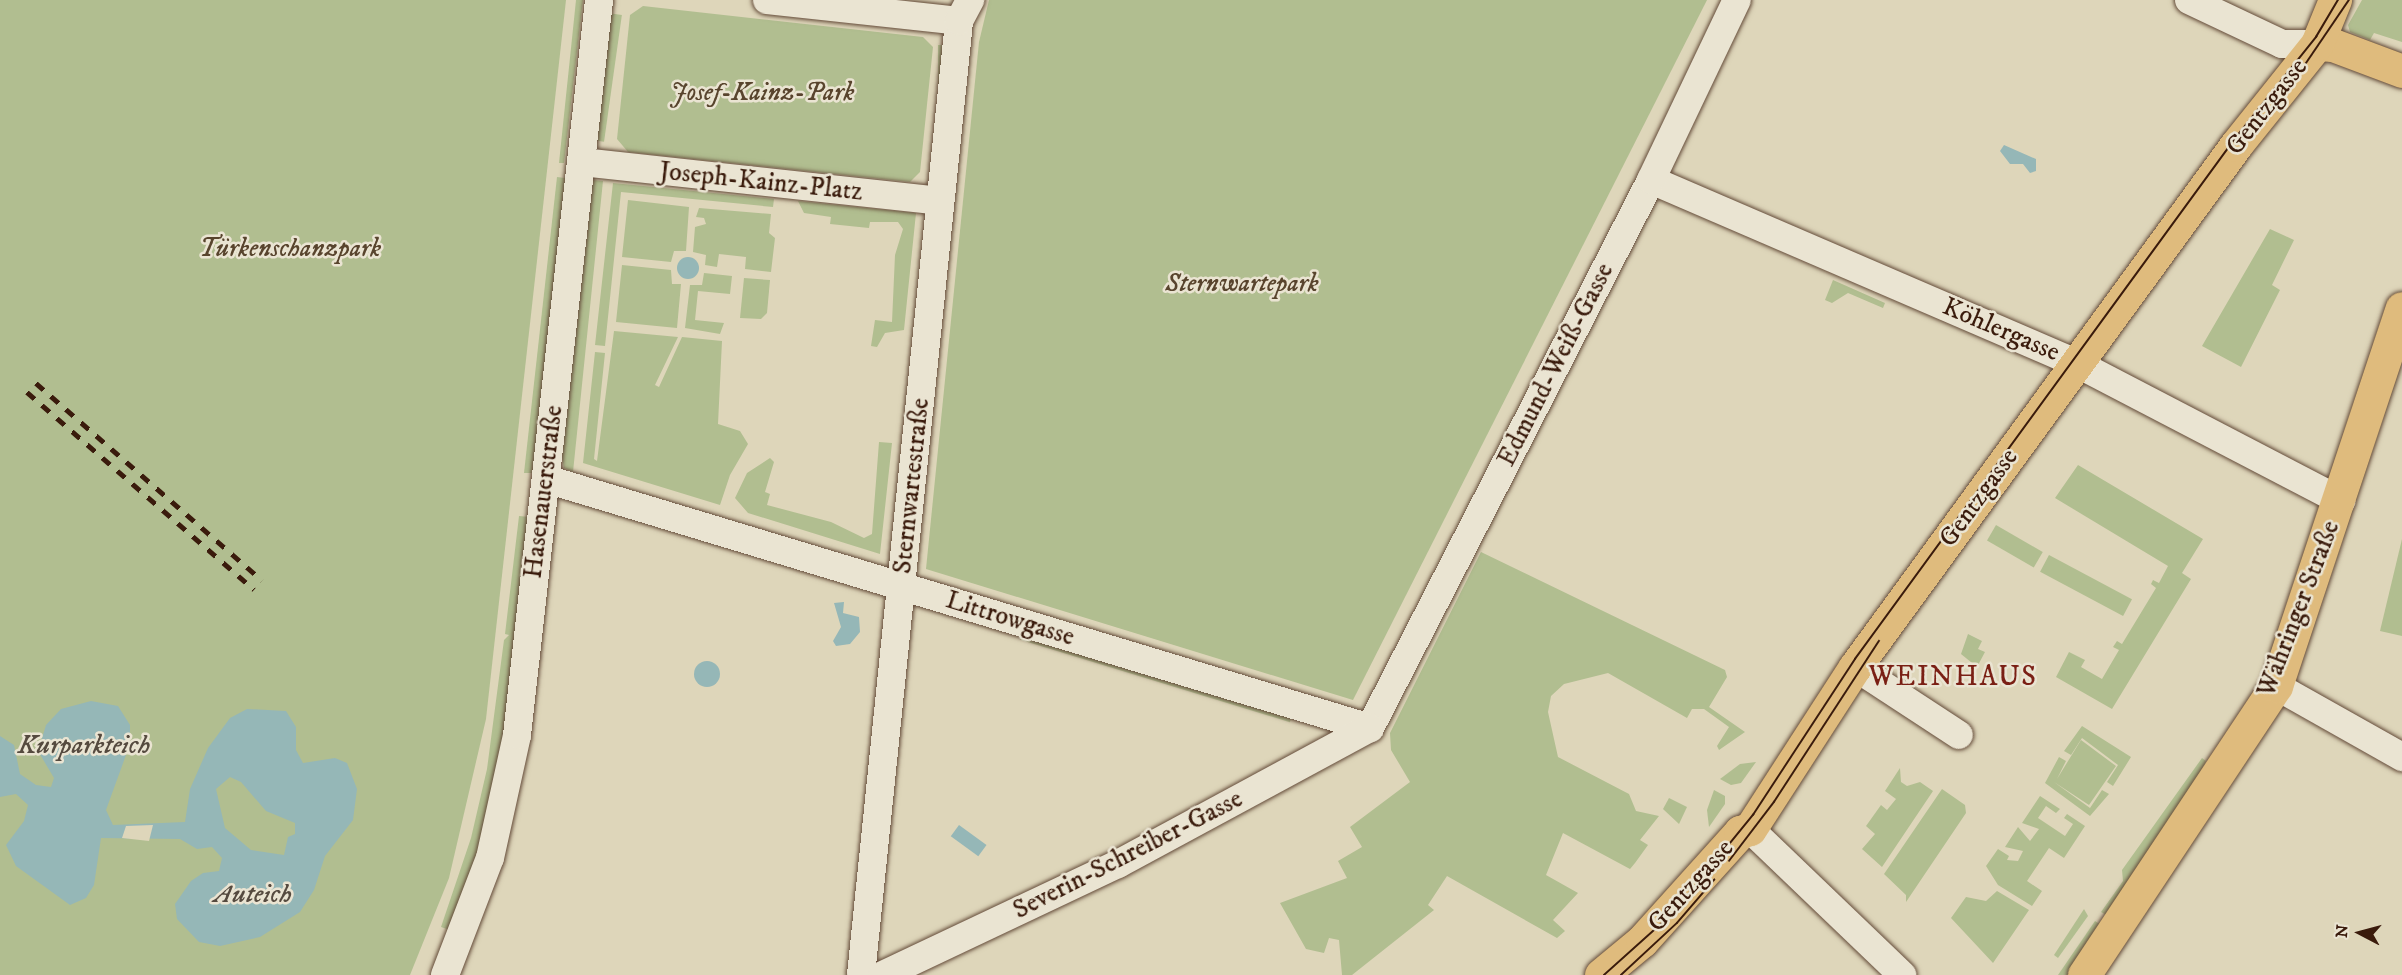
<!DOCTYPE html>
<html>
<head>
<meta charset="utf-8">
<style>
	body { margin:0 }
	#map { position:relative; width:2402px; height:975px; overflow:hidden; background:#ded6ba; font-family:"IM FELL DW Pica",serif }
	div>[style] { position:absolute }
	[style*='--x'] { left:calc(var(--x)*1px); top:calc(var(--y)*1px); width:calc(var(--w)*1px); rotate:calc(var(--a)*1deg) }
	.green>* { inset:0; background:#b1be90; transform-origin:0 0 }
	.water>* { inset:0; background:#95b7b7; transform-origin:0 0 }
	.round { border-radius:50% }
	.pier>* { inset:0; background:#ded6ba }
	.roads { filter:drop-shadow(0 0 2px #634a38) drop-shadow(0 0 2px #634a38) }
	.minor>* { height:28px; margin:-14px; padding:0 14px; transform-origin:14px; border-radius:14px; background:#eae4d2 }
	.major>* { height:33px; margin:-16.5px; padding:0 16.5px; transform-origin:16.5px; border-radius:16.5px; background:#dfbb7d }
	.tram>* { height:1.5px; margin:-0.75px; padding:0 0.75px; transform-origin:0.75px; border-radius:0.75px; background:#3a1b0c }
	.rail>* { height:4.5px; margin-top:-2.25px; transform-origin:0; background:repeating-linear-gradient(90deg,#3a1b0c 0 10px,transparent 0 20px) }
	span { translate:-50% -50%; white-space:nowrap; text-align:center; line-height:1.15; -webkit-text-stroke:5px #eae4d2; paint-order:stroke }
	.park-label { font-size:26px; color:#58442d; font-style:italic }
	.street-label { font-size:26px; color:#3a1b0c }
	.water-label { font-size:27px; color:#554a3f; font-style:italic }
	.quarter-label { font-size:28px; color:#7a1f14; letter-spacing:1.5px }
	.north { position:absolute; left:2330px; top:903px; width:60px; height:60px; -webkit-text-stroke:4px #eae4d2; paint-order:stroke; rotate:276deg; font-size:16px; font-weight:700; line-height:24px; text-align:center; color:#3a1b0c }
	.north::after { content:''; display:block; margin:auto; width:21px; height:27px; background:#3a1b0c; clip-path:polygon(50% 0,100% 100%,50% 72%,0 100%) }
</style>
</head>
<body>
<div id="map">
	<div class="green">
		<div style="clip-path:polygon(0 0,566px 0,486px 719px,449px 878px,410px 975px,0 975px)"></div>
		<div style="clip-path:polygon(576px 0,583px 0,564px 163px,559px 163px)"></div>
		<div style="clip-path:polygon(989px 0,1707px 0,1353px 700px,926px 569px,979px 42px)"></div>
		<div style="clip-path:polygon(2362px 0,2402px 0,2402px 42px,2374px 33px,2370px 40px,2350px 32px,2348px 25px)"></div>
		<div style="clip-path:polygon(643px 6px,923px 37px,933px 47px,920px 172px,910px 182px,628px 152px,617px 139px,630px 15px)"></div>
		<div style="left:608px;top:13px;width:14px;height:128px;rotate:8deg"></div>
		<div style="left:938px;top:45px;width:6px;height:137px"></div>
		<div style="clip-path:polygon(557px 177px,565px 178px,534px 473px,524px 473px)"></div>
		<div style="clip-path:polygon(593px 180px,603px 181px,573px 472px,564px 468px,562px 457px)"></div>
		<div style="clip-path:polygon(613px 183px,774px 199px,773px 207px,621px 192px,605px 346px,595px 345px)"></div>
		<div style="clip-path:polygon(628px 200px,689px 207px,686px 251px,674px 251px,671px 262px,622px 257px)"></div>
		<div style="clip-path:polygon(798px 201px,916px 213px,904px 330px,885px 333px,877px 347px,871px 346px,875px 320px,892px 322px,895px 255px,903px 229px,898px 222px,870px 222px,869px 228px,830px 224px,831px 217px,804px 213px)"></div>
		<div style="clip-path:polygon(699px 208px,771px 214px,769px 233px,775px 238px,771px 272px,745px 269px,746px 257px,719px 254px,717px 267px,705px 265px,706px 255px,693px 252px,695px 227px,706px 224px,704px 218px,696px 217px)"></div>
		<div style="clip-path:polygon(2270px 229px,2294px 240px,2272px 285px,2280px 290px,2241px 367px,2202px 346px)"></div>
		<div style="clip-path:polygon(622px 265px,671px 270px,672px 284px,681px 284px,677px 328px,616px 322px)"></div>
		<div style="clip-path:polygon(704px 273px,732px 276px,730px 294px,698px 291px,695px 320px,724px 323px,720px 334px,685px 328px,690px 285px,702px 285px)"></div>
		<div style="clip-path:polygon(744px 278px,770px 280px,767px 313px,761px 319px,740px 318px)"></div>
		<div style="clip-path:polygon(1833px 280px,1885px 303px,1883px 308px,1848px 293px,1832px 303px,1825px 300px)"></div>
		<div style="clip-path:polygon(614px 331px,678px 337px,655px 385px,659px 387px,682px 337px,722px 341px,718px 424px,740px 431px,748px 444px,730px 475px,720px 505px,583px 463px,595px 352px,605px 353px,594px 459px,597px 461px)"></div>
		<div style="clip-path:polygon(879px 442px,892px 443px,880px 554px,748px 513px,735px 498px,747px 473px,770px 458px,774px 462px,765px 492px,770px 494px,767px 505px,831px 522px,864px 538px,872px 534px)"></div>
		<div style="clip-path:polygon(2078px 465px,2203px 539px,2182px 573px,2191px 579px,2112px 709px,2056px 677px,2069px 652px,2085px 660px,2081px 667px,2102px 679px,2119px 650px,2113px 647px,2117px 641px,2122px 644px,2156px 588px,2151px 584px,2153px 580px,2159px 583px,2168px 566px,2055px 498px)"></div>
		<div style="clip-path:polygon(519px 516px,530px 517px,511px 699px,495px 797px,453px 931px,441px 927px,471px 838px,487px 769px,504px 640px,509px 635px,505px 634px)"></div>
		<div style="left:1996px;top:525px;width:54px;height:18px;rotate:30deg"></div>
		<div style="clip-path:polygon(2402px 539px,2402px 636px,2380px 631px)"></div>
		<div style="clip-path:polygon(1481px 552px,1725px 670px,1727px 677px,1709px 707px,1745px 732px,1719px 750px,1717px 746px,1729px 727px,1704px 709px,1692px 709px,1687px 718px,1608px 673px,1564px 684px,1551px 696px,1548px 712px,1558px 757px,1629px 794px,1636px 811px,1659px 816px,1640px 840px,1648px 845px,1635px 863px,1630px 869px,1563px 833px,1546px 875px,1578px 893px,1553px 920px,1565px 931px,1557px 938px,1447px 876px,1428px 905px,1434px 910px,1352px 975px,1342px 975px,1339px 940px,1329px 938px,1324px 953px,1306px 949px,1280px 903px,1347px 878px,1338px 861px,1362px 847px,1350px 827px,1410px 782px,1391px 750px,1390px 733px)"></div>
		<div style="left:2049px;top:555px;width:94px;height:19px;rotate:28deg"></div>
		<div style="left:1022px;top:634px;width:282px;height:6px;rotate:17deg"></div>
		<div style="clip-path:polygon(1968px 634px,1982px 641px,1978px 649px,1985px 652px,1977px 667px,1961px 654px)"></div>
		<div style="clip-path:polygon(2082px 726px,2131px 757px,2113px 786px,2107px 782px,2118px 765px,2082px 738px,2071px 755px,2064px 751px)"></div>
		<div style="clip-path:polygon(2081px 740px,2116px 766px,2089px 805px,2054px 782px,2090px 808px,2102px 790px,2109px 794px,2090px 816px,2045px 783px,2059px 757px,2066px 761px,2057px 779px)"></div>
		<div style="clip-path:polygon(2202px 758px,2206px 761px,2202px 769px,2108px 916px,2101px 912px,2123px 881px,2122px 870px)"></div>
		<div style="clip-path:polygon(1756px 762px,1741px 783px,1731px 785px,1720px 779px,1740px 764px)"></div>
		<div style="clip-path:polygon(1900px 768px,1901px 782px,1907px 786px,1920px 782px,1933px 791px,1882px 867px,1862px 849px,1875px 834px,1866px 826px,1881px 805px,1887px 810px,1896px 799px,1885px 791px)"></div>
		<div style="clip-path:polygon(1942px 789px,1965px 805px,1966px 813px,1906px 902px,1906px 895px,1884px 874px)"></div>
		<div style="clip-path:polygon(1714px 790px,1725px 796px,1725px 804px,1709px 827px,1707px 810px)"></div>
		<div style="clip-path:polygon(2040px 796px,2060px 809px,2056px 813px,2046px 806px,2038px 818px,2065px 836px,2073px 824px,2064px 818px,2067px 814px,2085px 826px,2064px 858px,2049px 848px,2027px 881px,2042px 891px,2032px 906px,1998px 885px,1986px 866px,1998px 849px,2009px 856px,2007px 860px,2018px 861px,2023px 851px,2005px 847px,2018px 827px,2030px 841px,2039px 829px,2022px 823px)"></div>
		<div style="clip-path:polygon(1669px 798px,1687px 807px,1679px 824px,1663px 809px)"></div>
		<div style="clip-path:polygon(1997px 891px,2029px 910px,1993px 963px,1951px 918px,1966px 897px,1986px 901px)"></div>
		<div style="clip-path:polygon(2084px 909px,2088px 916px,2058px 958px,2054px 955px)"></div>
		<div style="clip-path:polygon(2095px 921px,2101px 925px,2068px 975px,2058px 975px)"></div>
	</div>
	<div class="water">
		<div style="clip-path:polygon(2004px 145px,2036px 159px,2036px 171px,2030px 173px,2023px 164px,2010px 164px,2000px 151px)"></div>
		<div class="round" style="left:677px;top:257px;width:22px;height:22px"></div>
		<div style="clip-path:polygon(844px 602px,843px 613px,859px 617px,860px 632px,850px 644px,836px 646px,833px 641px,841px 627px,834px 603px)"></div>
		<div class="round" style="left:694px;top:661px;width:26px;height:26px"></div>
		<div style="clip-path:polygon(evenodd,91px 701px,118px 706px,130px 725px,130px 744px,106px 810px,113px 825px,185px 822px,190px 789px,208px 748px,230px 718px,247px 709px,286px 711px,296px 727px,296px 750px,303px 763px,335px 758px,347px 763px,357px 789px,353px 820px,325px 856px,314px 890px,300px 912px,260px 937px,220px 946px,199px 942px,177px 919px,175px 904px,191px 881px,203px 873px,219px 871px,222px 858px,212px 847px,197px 849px,180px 839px,101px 838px,94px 885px,86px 898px,70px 905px,16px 866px,6px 845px,24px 821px,28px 805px,16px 794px,0 797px,0 736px,14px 745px,20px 774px,36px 785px,51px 787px,54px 778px,38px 751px,46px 725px,61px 709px,91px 701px,230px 777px,241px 782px,266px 811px,295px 823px,295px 834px,288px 837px,284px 855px,251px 850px,225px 828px,216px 789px,230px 777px)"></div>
		<div style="left:959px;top:825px;width:34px;height:14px;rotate:36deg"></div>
	</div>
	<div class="pier">
		<div style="clip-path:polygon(153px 825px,149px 841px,122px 838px,126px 826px)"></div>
	</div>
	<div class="roads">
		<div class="minor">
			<div style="--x:767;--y:0;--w:193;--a:6.2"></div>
			<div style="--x:2189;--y:0;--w:103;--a:25.3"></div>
			<div style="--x:2282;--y:44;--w:35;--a:0"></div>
			<div style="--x:582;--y:162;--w:360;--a:6.2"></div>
			<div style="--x:1651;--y:180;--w:463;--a:23.3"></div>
			<div style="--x:2076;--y:363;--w:299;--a:27.5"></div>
			<div style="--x:546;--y:479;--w:861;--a:16.81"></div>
			<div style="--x:1855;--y:667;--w:124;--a:33.2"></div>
			<div style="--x:2276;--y:686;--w:145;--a:29.4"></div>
			<div style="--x:1370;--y:728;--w:616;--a:-62.85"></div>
			<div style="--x:1651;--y:180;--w:199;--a:-64.5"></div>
			<div style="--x:1750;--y:829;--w:211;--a:43.8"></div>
			<div style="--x:445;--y:975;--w:125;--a:-69"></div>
			<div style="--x:490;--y:858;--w:126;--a:-77.6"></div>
			<div style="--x:517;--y:735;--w:740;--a:-83.63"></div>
			<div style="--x:861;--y:975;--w:959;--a:-84.13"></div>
			<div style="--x:959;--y:21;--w:24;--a:-62"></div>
			<div style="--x:883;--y:975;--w:260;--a:-25.3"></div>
			<div style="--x:1118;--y:864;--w:286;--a:-28.4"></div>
		</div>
		<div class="major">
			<div style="--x:2317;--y:44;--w:16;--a:4"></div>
			<div style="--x:2333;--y:45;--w:74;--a:20.6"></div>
			<div style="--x:1601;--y:975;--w:53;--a:-39.7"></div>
			<div style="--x:1642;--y:941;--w:147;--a:-48"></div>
			<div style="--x:1740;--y:832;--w:10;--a:-17"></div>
			<div style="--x:1750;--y:829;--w:193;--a:-57.1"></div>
			<div style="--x:1855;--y:667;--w:646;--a:-53.87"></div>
			<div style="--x:2236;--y:145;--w:129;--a:-51.3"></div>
			<div style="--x:2317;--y:44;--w:48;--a:-67.8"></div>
			<div style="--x:2084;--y:975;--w:347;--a:-56.4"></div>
			<div style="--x:2276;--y:686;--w:398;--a:-71.6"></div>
		</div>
	</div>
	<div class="tram">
		<div style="--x:2300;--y:72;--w:87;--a:-55.8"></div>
		<div style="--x:1729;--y:861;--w:74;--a:-52.7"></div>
		<div style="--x:1774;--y:802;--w:192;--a:-56.9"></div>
		<div style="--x:1604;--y:975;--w:93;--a:-41.9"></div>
		<div style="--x:1673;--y:913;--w:127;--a:-50.8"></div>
		<div style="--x:1753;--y:815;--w:186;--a:-56.8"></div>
		<div style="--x:1855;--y:659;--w:648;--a:-53.86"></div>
		<div style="--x:2237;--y:136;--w:127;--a:-51.4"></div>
		<div style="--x:2316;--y:37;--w:43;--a:-59.3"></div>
		<div style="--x:1621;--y:975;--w:76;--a:-42.9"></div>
		<div style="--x:1677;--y:923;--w:57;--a:-49.3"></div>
	</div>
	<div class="rail">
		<div style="--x:36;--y:383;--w:300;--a:41.1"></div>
		<div style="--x:27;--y:392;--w:301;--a:41"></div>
	</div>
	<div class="park-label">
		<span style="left:762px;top:93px">Josef-Kainz-Park</span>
		<span style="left:290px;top:249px">Türkenschanzpark</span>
		<span style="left:1242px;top:284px">Sternwartepark</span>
	</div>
	<div class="street-label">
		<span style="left:2267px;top:107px;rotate:-52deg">Gentzgasse</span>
		<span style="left:761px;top:182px;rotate:6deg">Joseph-Kainz-Platz</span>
		<span style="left:2001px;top:330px;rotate:23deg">Köhlergasse</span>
		<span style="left:1556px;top:365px;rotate:-63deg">Edmund-Weiß-Gasse</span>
		<span style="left:912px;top:486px;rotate:-84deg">Sternwartestraße</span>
		<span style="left:544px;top:492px;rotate:-83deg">Hasenauerstraße</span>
		<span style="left:1979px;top:498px;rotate:-54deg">Gentzgasse</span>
		<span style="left:2299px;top:609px;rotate:-69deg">Währinger Straße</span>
		<span style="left:1010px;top:619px;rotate:17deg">Littrowgasse</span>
		<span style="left:1128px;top:855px;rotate:-27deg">Severin-Schreiber-Gasse</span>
		<span style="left:1691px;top:886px;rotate:-48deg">Gentzgasse</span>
	</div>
	<div class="water-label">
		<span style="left:84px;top:746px">Kurparkteich</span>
		<span style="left:253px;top:895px">Auteich</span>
	</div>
	<div class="quarter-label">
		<span style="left:1953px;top:677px">WEINHAUS</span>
	</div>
	<div class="north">N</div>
</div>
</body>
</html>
